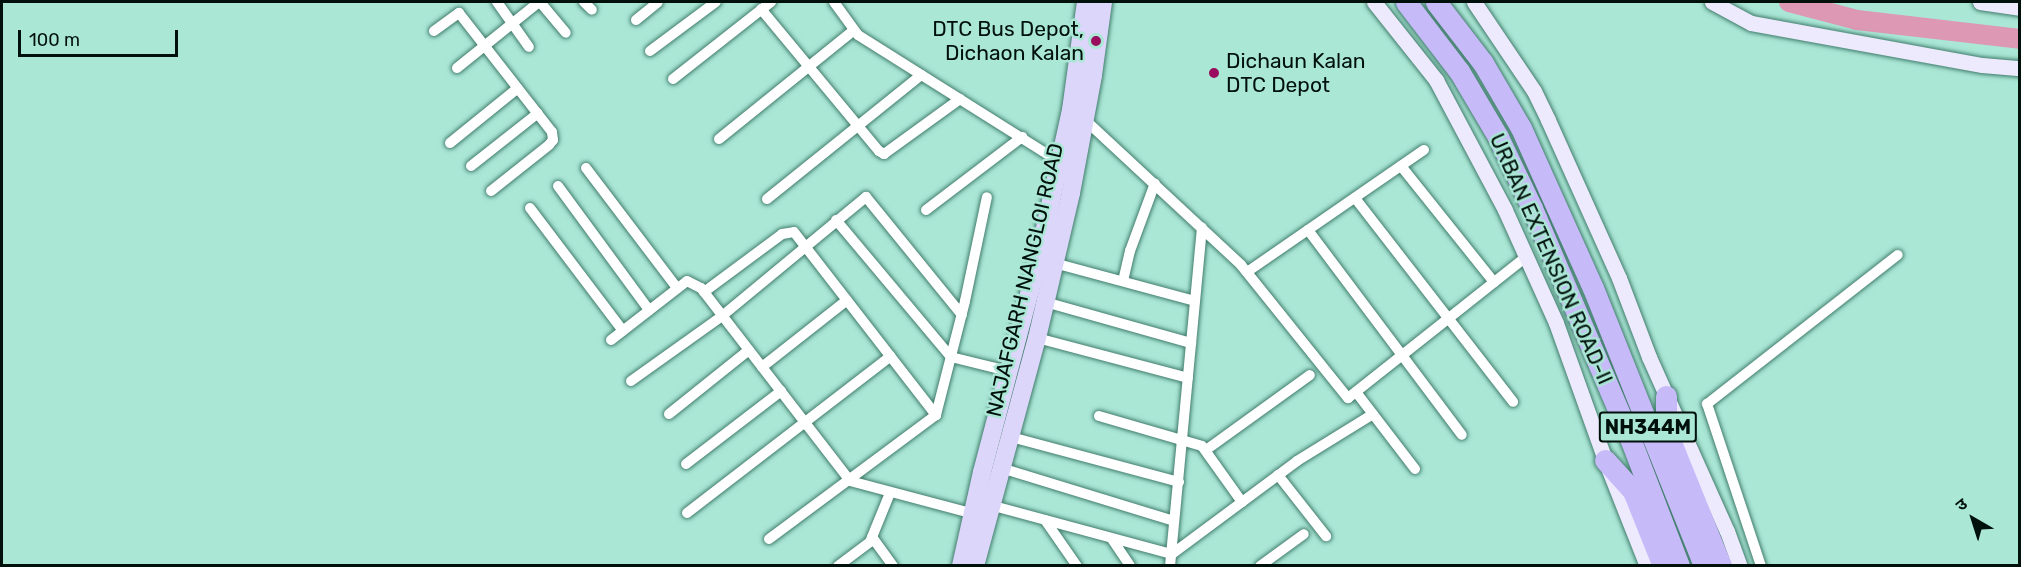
<!DOCTYPE html>
<html>
<head>
<meta charset="utf-8">
<style>
	body { margin:0 }
	#map { position:relative; width:2021px; height:567px; overflow:hidden; background:#aae7d5; font-family:Rubik,"Noto Sans Devanagari",sans-serif }
	div>[style] { position:absolute }
	[style*='--x'] { left:calc(var(--x)*1px); top:calc(var(--y)*1px); width:calc(var(--w)*1px); rotate:calc(var(--a)*1deg) }
	.river>* { height:20px; margin:-10px; padding:0 10px; transform-origin:10px; border-radius:10px; background:#dd98b3 }
	.roads { filter:drop-shadow(0 0 2px #427d6d) drop-shadow(0 0 2px #427d6d) }
	.street>* { height:10px; margin:-5px; padding:0 5px; transform-origin:5px; border-radius:5px; background:#fff }
	.secondary>* { height:15px; margin:-7.5px; padding:0 7.5px; transform-origin:7.5px; border-radius:7.5px; background:#eeeafd }
	.primary>* { height:18px; margin:-9px; padding:0 9px; transform-origin:9px; border-radius:9px; background:#ddd6fb }
	.highway>* { height:21px; margin:-10.5px; padding:0 10.5px; transform-origin:10.5px; border-radius:10.5px; background:#c7baf8 }
	.dots>* { width:16px; height:16px; translate:-50% -50%; box-sizing:border-box; border:3px solid #aae7d5; border-radius:50% }
	span { translate:-50% -50%; white-space:nowrap; text-align:center; line-height:1.15; -webkit-text-stroke:5px #aae7d5; paint-order:stroke }
	.shield-label span { padding:2px 4px; background:#aae7d5; border:2px solid; border-radius:4px; -webkit-text-stroke-width:0 }
	.shield-label { font-size:20px; color:#00100b; font-weight:700 }
	.poi-label { font-size:21px; color:#00100b }
	.right { translate:-100% -50%; text-align:right }
	.left { translate:0 -50%; text-align:left }
	.street-label { font-size:21px; color:#00100b }
	.frame { position:absolute; inset:0; border:3px solid #00100b; pointer-events:none }
	.north { position:absolute; left:1943px; top:489px; width:60px; height:60px; -webkit-text-stroke:4px #aae7d5; paint-order:stroke; rotate:321deg; font-size:16px; font-weight:700; line-height:24px; text-align:center; color:#00100b }
	.north::after { content:''; display:block; margin:auto; width:21px; height:27px; background:#00100b; clip-path:polygon(50% 0,100% 100%,50% 72%,0 100%) }
	.scale { position:absolute; left:18px; top:30px; width:160px; height:27px; box-sizing:border-box; border:3px solid #00100b; border-top:0; padding-left:8px; font-size:18px; line-height:21px; white-space:nowrap; color:#00100b; -webkit-text-stroke:4px #aae7d5; paint-order:stroke }
</style>
</head>
<body>
<div id="map">
	<div class="river">
		<div style="--x:1789;--y:2;--w:70;--a:14.8"></div>
		<div style="--x:1857;--y:20;--w:164;--a:6.6"></div>
	</div>
	<div class="roads">
		<div class="street">
			<div style="--x:497;--y:2;--w:55;--a:54.6"></div>
			<div style="--x:540;--y:2;--w:40;--a:50"></div>
			<div style="--x:584;--y:2;--w:11;--a:45"></div>
			<div style="--x:834;--y:2;--w:41;--a:54"></div>
			<div style="--x:858;--y:35;--w:240;--a:32.2"></div>
			<div style="--x:761;--y:9;--w:185;--a:50.3"></div>
			<div style="--x:879;--y:151;--w:6;--a:31"></div>
			<div style="--x:884;--y:154;--w:94;--a:-35.9"></div>
			<div style="--x:636;--y:20;--w:28;--a:-39"></div>
			<div style="--x:434;--y:31;--w:31;--a:-36"></div>
			<div style="--x:459;--y:13;--w:151;--a:52"></div>
			<div style="--x:552;--y:132;--w:8;--a:83"></div>
			<div style="--x:553;--y:140;--w:6;--a:129"></div>
			<div style="--x:549;--y:145;--w:74;--a:141.6"></div>
			<div style="--x:650;--y:51;--w:82;--a:-36.6"></div>
			<div style="--x:457;--y:68;--w:105;--a:-38.8"></div>
			<div style="--x:673;--y:79;--w:125;--a:-38.2"></div>
			<div style="--x:1082;--y:117;--w:217;--a:42.9"></div>
			<div style="--x:1241;--y:265;--w:171;--a:51.2"></div>
			<div style="--x:1348;--y:398;--w:227;--a:-38.4"></div>
			<div style="--x:719;--y:139;--w:172;--a:-38.9"></div>
			<div style="--x:450;--y:143;--w:87;--a:-39"></div>
			<div style="--x:471;--y:166;--w:85;--a:-38.3"></div>
			<div style="--x:1401;--y:166;--w:149;--a:51.3"></div>
			<div style="--x:586;--y:168;--w:151;--a:52.8"></div>
			<div style="--x:558;--y:186;--w:154;--a:53.7"></div>
			<div style="--x:1355;--y:198;--w:258;--a:52.2"></div>
			<div style="--x:767;--y:199;--w:198;--a:-38.8"></div>
			<div style="--x:530;--y:208;--w:154;--a:52.9"></div>
			<div style="--x:926;--y:210;--w:121;--a:-37.2"></div>
			<div style="--x:836;--y:220;--w:179;--a:50"></div>
			<div style="--x:951;--y:357;--w:59;--a:13.8"></div>
			<div style="--x:1308;--y:230;--w:256;--a:53.1"></div>
			<div style="--x:1054;--y:263;--w:146;--a:15.1"></div>
			<div style="--x:1247;--y:272;--w:215;--a:-34.6"></div>
			<div style="--x:1123;--y:281;--w:31;--a:-77"></div>
			<div style="--x:1130;--y:251;--w:72;--a:-69.8"></div>
			<div style="--x:704;--y:292;--w:97;--a:-36.6"></div>
			<div style="--x:782;--y:234;--w:12;--a:-9"></div>
			<div style="--x:794;--y:232;--w:232;--a:52.2"></div>
			<div style="--x:1045;--y:302;--w:152;--a:15.7"></div>
			<div style="--x:1037;--y:338;--w:156;--a:14.8"></div>
			<div style="--x:611;--y:340;--w:96;--a:-37.8"></div>
			<div style="--x:687;--y:281;--w:16;--a:27"></div>
			<div style="--x:701;--y:288;--w:244;--a:52.3"></div>
			<div style="--x:850;--y:481;--w:132;--a:14.9"></div>
			<div style="--x:762;--y:367;--w:108;--a:-38.2"></div>
			<div style="--x:631;--y:381;--w:112;--a:-35.5"></div>
			<div style="--x:722;--y:316;--w:187;--a:-39.6"></div>
			<div style="--x:866;--y:197;--w:152;--a:50.9"></div>
			<div style="--x:1356;--y:392;--w:97;--a:52.5"></div>
			<div style="--x:669;--y:414;--w:102;--a:-38.7"></div>
			<div style="--x:1099;--y:416;--w:107;--a:16.2"></div>
			<div style="--x:1202;--y:446;--w:69;--a:54.5"></div>
			<div style="--x:1011;--y:437;--w:174;--a:15"></div>
			<div style="--x:1206;--y:450;--w:128;--a:-35.8"></div>
			<div style="--x:686;--y:464;--w:120;--a:-37.5"></div>
			<div style="--x:1001;--y:468;--w:181;--a:17"></div>
			<div style="--x:1278;--y:475;--w:78;--a:51.8"></div>
			<div style="--x:990;--y:505;--w:188;--a:15.1"></div>
			<div style="--x:1172;--y:554;--w:156;--a:-36.6"></div>
			<div style="--x:1297;--y:461;--w:89;--a:-31.7"></div>
			<div style="--x:687;--y:513;--w:257;--a:-37.6"></div>
			<div style="--x:1045;--y:520;--w:56;--a:55.2"></div>
			<div style="--x:872;--y:537;--w:36;--a:54"></div>
			<div style="--x:769;--y:539;--w:208;--a:-36.6"></div>
			<div style="--x:936;--y:415;--w:118;--a:-75.7"></div>
			<div style="--x:965;--y:301;--w:106;--a:-78.1"></div>
			<div style="--x:1112;--y:539;--w:32;--a:56"></div>
			<div style="--x:838;--y:566;--w:40;--a:-37"></div>
			<div style="--x:870;--y:542;--w:53;--a:-67.8"></div>
			<div style="--x:1170;--y:566;--w:340;--a:-84.6"></div>
			<div style="--x:1260;--y:566;--w:54;--a:-36"></div>
			<div style="--x:1761;--y:566;--w:171;--a:-108.4"></div>
			<div style="--x:1707;--y:404;--w:242;--a:-38"></div>
		</div>
		<div class="secondary">
			<div style="--x:1374;--y:2;--w:100;--a:51.5"></div>
			<div style="--x:1436;--y:80;--w:147;--a:62"></div>
			<div style="--x:1505;--y:210;--w:124;--a:65.7"></div>
			<div style="--x:1556;--y:323;--w:145;--a:70.3"></div>
			<div style="--x:1605;--y:460;--w:114;--a:68.4"></div>
			<div style="--x:1474;--y:2;--w:107;--a:56"></div>
			<div style="--x:1534;--y:91;--w:32;--a:64"></div>
			<div style="--x:1548;--y:120;--w:173;--a:65.8"></div>
			<div style="--x:1619;--y:278;--w:85;--a:69.2"></div>
			<div style="--x:1649;--y:357;--w:191;--a:65.9"></div>
			<div style="--x:1727;--y:531;--w:37;--a:70"></div>
			<div style="--x:1712;--y:2;--w:44;--a:28.3"></div>
			<div style="--x:1751;--y:23;--w:235;--a:10.3"></div>
			<div style="--x:1982;--y:65;--w:38;--a:5"></div>
			<div style="--x:1980;--y:2;--w:40;--a:8.5"></div>
		</div>
		<div class="primary">
			<div style="--x:961;--y:566;--w:96;--a:-77.4"></div>
			<div style="--x:982;--y:472;--w:219;--a:-75.2"></div>
			<div style="--x:1038;--y:260;--w:154;--a:-77.6"></div>
			<div style="--x:1071;--y:110;--w:109;--a:-82.1"></div>
			<div style="--x:975;--y:566;--w:236;--a:-74.8"></div>
			<div style="--x:1037;--y:338;--w:149;--a:-76.8"></div>
			<div style="--x:1071;--y:193;--w:120;--a:-79.4"></div>
			<div style="--x:1093;--y:75;--w:74;--a:-82.2"></div>
		</div>
		<div class="highway">
			<div style="--x:1406;--y:2;--w:87;--a:52.5"></div>
			<div style="--x:1459;--y:71;--w:77;--a:59.4"></div>
			<div style="--x:1498;--y:137;--w:79;--a:64.4"></div>
			<div style="--x:1532;--y:208;--w:245;--a:66.9"></div>
			<div style="--x:1628;--y:433;--w:142;--a:69"></div>
			<div style="--x:1436;--y:2;--w:77;--a:52.4"></div>
			<div style="--x:1483;--y:63;--w:75;--a:59.7"></div>
			<div style="--x:1521;--y:128;--w:175;--a:65.8"></div>
			<div style="--x:1593;--y:288;--w:299;--a:68.2"></div>
			<div style="--x:1666;--y:396;--w:34;--a:90"></div>
			<div style="--x:1666;--y:430;--w:147;--a:68"></div>
			<div style="--x:1605;--y:460;--w:42;--a:47.9"></div>
			<div style="--x:1633;--y:491;--w:81;--a:68.2"></div>
		</div>
	</div>
	<div class="dots">
		<div style="left:1096px;top:41px;background:#9a0c5d"></div>
		<div style="left:1214px;top:73px;background:#9a0c5d"></div>
	</div>
	<div class="shield-label">
		<span style="left:1648px;top:427px">NH344M</span>
	</div>
	<div class="poi-label">
		<span class="right" style="left:1084px;top:41px">DTC Bus Depot,<br>Dichaon Kalan</span>
		<span class="left" style="left:1226px;top:73px">Dichaun Kalan<br>DTC Depot</span>
	</div>
	<div class="street-label">
		<span style="left:1551px;top:259px;rotate:66deg">URBAN EXTENSION ROAD-II</span>
		<span style="left:1025px;top:280px;rotate:-77deg">NAJAFGARH NANGLOI ROAD</span>
	</div>
	<div class="frame"></div>
	<div class="north">उ</div>
	<div class="scale">100 m</div>
</div>
</body>
</html>
